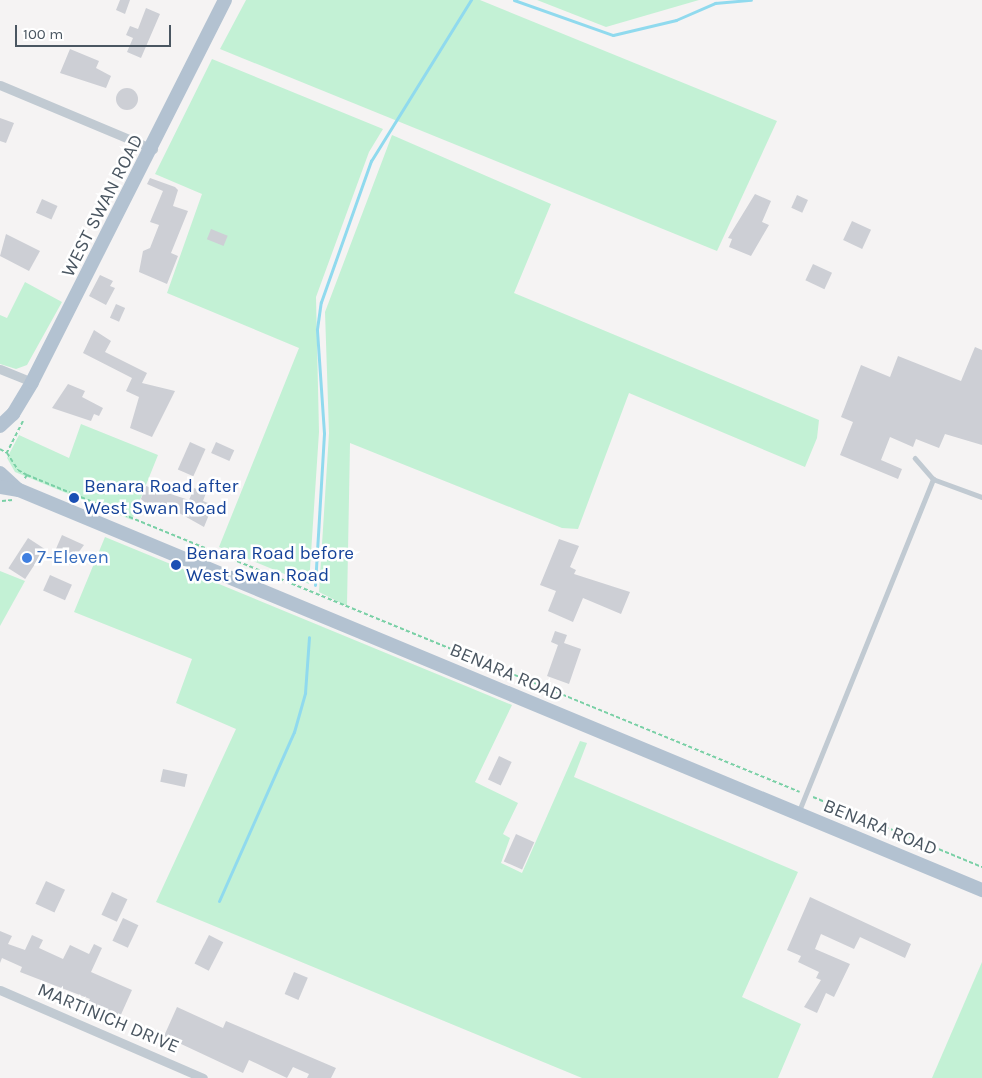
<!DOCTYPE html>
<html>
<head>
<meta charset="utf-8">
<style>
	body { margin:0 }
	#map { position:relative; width:982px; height:1078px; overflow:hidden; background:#f5f3f3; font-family:Karla,sans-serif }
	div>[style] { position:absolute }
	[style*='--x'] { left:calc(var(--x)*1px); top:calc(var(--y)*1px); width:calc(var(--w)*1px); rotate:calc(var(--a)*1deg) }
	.green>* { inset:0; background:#c3f1d5 }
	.stream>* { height:3px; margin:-1.5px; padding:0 1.5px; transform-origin:1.5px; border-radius:1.5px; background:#90daee }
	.building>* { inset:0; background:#cdcfd5; transform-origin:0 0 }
	.round { border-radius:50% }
	.path>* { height:2px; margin-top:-1px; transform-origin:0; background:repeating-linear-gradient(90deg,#7ad0a6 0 4px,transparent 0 6.5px) }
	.service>* { height:4.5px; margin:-2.25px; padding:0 2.25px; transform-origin:2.25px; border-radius:2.25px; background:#c1cad2 }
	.minor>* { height:9px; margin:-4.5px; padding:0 4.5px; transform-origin:4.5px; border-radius:4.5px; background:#c1cad2 }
	.primary>* { height:14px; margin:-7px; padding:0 7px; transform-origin:7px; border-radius:7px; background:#b3c2d1 }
	.dots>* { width:14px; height:14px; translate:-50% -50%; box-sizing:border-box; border:2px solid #fff; border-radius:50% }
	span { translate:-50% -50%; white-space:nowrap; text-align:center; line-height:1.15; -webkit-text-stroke:5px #fff; paint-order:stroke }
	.street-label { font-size:19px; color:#4a5661 }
	.transit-label { font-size:19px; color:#164399 }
	.left { translate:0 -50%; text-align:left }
	.shop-label { font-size:19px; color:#366cbe }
	.scale { position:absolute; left:15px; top:25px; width:156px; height:22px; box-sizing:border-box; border:2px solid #4a5661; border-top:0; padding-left:6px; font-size:15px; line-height:18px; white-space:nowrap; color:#4a5661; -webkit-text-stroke:4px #fff; paint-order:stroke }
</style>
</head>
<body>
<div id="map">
	<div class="green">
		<div style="clip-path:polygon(246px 0,480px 0,777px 121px,717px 251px,220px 49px)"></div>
		<div style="clip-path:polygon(537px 0,699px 0,606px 27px)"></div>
		<div style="clip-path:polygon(212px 59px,383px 129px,369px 152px,316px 297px,319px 432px,309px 584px,219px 547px,299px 348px,167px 293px,202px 194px,155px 174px)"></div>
		<div style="clip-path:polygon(392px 135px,551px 204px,514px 293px,819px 420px,817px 438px,805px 467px,629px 393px,578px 529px,562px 528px,350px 443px,347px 606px,319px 592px,329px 433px,325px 312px)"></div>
		<div style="clip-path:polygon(25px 282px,62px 302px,27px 365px,16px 369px,0 364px,0 315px,7px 318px)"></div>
		<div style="clip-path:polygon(81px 424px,158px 455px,132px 520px,15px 472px,7px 458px,19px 435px,69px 458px)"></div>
		<div style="clip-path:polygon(105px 537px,512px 705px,475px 782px,518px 803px,503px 834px,510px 838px,501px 863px,522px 873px,580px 741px,587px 743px,574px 777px,798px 872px,742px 997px,801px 1024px,778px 1078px,582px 1078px,156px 902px,236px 729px,176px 703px,192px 659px,74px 612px)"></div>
		<div style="clip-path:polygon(0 571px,25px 581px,0 626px)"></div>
		<div style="clip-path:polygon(982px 962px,982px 1078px,932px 1078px)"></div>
	</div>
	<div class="stream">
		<div style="--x:514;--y:0;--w:105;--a:19.5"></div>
		<div style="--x:613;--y:35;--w:65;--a:-13.4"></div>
		<div style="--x:676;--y:20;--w:43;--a:-23.6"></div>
		<div style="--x:715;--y:3;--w:36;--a:-5"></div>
		<div style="--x:315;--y:585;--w:152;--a:-86.6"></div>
		<div style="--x:324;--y:433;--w:104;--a:-93.9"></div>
		<div style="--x:317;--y:329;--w:27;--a:-82"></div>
		<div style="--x:321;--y:302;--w:150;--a:-70.5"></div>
		<div style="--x:371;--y:161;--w:190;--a:-58.2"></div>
		<div style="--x:219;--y:901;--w:185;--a:-66.1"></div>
		<div style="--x:294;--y:732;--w:41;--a:-74.2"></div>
		<div style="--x:305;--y:693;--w:56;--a:-85.9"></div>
	</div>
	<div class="building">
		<div style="clip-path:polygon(120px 0,130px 0,125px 14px,116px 10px)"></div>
		<div style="clip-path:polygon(146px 8px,160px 14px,141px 58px,127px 52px,133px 38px,126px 35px,130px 26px,138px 29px)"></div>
		<div style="clip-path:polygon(70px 49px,99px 61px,96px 68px,111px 76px,106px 88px,60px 73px)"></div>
		<div class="round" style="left:116px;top:88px;width:22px;height:22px"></div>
		<div style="clip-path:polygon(0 118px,14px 123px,6px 143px,0 141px)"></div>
		<div style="clip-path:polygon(150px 178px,175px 187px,178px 190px,173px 206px,188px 211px,171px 253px,178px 256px,167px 284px,139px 272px,143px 251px,150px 248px,159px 225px,150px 222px,163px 191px,147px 184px)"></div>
		<div style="clip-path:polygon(755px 194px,771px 201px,762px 222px,769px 225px,751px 256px,729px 247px,732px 239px,728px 238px)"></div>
		<div style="left:797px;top:195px;width:12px;height:14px;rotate:24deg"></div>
		<div style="left:42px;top:199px;width:17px;height:15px;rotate:24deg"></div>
		<div style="left:852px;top:221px;width:21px;height:21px;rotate:25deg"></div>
		<div style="left:211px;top:229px;width:18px;height:11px;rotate:22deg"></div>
		<div style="clip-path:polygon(6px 234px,40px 251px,29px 271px,0 256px)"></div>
		<div style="left:813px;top:264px;width:21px;height:18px;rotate:25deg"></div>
		<div style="clip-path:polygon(100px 275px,113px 281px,110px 286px,115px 288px,106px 305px,89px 296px)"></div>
		<div style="left:116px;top:304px;width:10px;height:15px;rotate:24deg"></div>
		<div style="clip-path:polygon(94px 330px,111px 341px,105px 352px,147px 373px,142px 383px,175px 391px,152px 437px,130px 428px,139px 397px,126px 391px,132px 378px,83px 353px)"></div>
		<div style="clip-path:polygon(975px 347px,982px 350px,982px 445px,945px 434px,939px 448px,916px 439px,913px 447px,890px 437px,881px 460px,902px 469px,898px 479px,840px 455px,853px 422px,841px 417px,861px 365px,890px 377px,898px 356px,961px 381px)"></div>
		<div style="clip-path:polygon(68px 384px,85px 391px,82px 397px,103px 408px,99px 416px,94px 414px,91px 421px,52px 408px)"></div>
		<div style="left:190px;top:442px;width:17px;height:30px;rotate:24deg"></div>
		<div style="left:216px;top:442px;width:20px;height:12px;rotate:24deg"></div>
		<div style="clip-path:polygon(146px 486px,189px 500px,194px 488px,206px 493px,203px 501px,213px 505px,204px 527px,172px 509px,149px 506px,141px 499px)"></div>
		<div style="clip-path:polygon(62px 535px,84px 545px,69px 565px,52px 558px)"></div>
		<div style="left:28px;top:538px;width:20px;height:36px;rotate:33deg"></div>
		<div style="clip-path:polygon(559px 539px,579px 546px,570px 567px,576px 570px,574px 574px,630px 592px,621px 614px,583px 598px,573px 622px,548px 611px,556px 591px,540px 585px)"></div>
		<div style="left:50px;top:575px;width:24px;height:17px;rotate:24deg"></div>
		<div style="clip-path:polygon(555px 631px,567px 635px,564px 643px,581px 649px,569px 684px,547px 676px,558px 645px,551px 642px)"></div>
		<div style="left:499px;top:756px;width:14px;height:26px;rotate:25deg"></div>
		<div style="left:163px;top:769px;width:25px;height:13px;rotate:12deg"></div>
		<div style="left:516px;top:834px;width:20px;height:30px;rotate:24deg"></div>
		<div style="left:46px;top:881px;width:21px;height:25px;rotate:25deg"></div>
		<div style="left:112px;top:892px;width:17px;height:25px;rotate:25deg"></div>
		<div style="clip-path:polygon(810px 897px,911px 944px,905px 958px,860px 937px,854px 949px,821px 934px,815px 949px,850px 964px,834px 997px,826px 993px,817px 1013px,804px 1007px,821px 980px,816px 978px,819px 972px,798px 962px,801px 956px,787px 950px)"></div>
		<div style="left:123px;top:918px;width:17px;height:25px;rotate:25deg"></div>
		<div style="clip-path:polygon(0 931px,12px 936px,8px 944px,25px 950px,32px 935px,43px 940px,39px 948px,63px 959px,70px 945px,89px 954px,94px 944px,102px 948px,91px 972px,132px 990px,119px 1019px,87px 1004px,90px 999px,20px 972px,22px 967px,2px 958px,0 963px)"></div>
		<div style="left:209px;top:935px;width:16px;height:32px;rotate:27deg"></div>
		<div style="left:294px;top:972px;width:15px;height:24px;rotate:23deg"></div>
		<div style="clip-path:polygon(177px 1007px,223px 1028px,226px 1021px,336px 1068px,331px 1078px,307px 1078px,309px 1074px,293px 1067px,287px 1078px,249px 1060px,243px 1073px,164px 1036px)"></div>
	</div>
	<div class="path">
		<div style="--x:23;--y:421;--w:36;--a:117"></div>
		<div style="--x:7;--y:453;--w:20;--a:57"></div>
		<div style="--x:18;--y:470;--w:10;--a:29"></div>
		<div style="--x:27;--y:475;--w:4;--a:124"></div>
		<div style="--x:0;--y:449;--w:8;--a:30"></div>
		<div style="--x:27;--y:475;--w:835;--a:22.3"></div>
		<div style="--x:2;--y:501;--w:11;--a:-5"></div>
		<div style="--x:813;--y:797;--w:183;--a:22.5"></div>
	</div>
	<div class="service">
		<div style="--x:915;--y:458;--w:28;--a:49"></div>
		<div style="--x:933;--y:479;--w:52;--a:20.2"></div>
		<div style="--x:799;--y:811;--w:358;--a:-68"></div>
	</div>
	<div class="minor">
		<div style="--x:0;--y:85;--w:166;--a:22.7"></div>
		<div style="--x:0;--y:369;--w:35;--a:22"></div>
		<div style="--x:0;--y:990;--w:221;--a:23.4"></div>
	</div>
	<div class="primary">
		<div style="--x:0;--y:426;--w:18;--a:-43"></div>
		<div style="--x:13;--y:414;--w:37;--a:-59"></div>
		<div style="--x:32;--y:382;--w:428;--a:-63.2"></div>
		<div style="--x:0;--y:473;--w:23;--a:43"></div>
		<div style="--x:0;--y:487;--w:19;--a:9"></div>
		<div style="--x:19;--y:490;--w:1043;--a:22.56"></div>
	</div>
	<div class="dots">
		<div style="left:74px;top:498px;background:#1a4fb4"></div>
		<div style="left:27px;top:558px;background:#3f7fe0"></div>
		<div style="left:176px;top:565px;background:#1a4fb4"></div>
	</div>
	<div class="street-label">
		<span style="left:103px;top:206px;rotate:-63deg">WEST SWAN ROAD</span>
		<span style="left:506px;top:673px;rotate:23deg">BENARA ROAD</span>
		<span style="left:880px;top:828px;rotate:22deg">BENARA ROAD</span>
		<span style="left:108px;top:1019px;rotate:23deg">MARTINICH DRIVE</span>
	</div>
	<div class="transit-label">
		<span class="left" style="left:84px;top:498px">Benara Road after<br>West Swan Road</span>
		<span class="left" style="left:186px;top:565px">Benara Road before<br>West Swan Road</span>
	</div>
	<div class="shop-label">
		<span class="left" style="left:37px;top:558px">7-Eleven</span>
	</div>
	<div class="scale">100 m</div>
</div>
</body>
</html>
